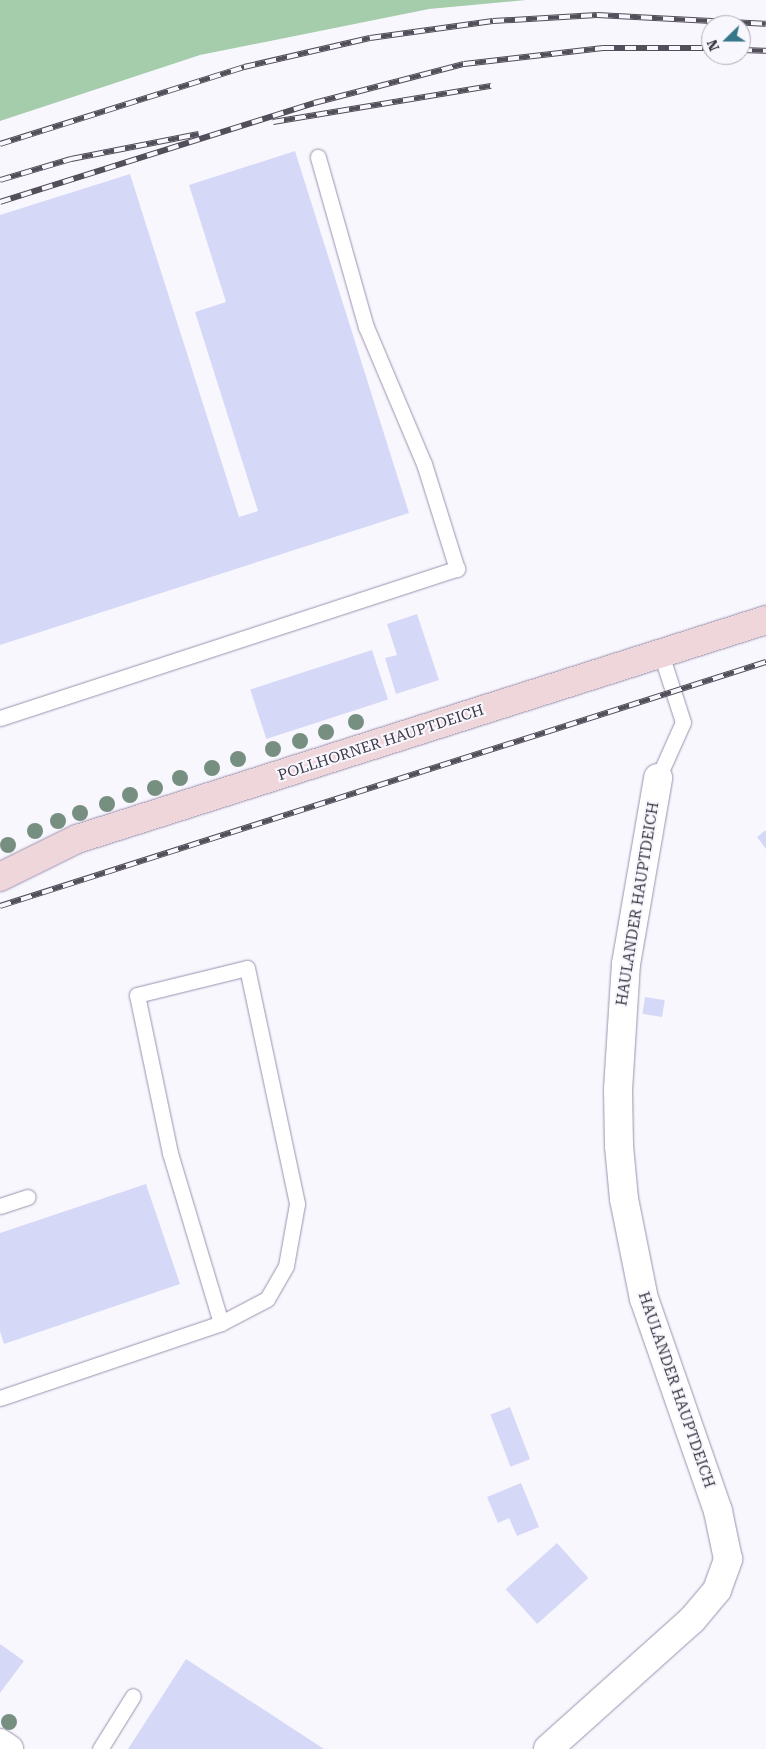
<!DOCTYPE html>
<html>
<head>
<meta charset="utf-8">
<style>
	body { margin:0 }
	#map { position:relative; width:766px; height:1749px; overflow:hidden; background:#f9f7fe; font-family:"Roboto Serif",serif }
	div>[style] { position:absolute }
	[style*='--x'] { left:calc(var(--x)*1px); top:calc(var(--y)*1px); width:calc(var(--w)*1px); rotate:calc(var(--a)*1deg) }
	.forest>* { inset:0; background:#a5ccab }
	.building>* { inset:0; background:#d5d9f7; transform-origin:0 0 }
	.roads { filter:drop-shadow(0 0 1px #9b92ae) drop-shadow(0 0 1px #9b92ae) }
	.lane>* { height:15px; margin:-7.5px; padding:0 7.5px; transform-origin:7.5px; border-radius:7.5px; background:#fff }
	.street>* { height:28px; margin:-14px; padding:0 14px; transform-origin:14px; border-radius:14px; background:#fff }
	.secondary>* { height:28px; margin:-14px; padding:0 14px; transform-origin:14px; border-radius:14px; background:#efd6da }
	.rail>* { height:5.5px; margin-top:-2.75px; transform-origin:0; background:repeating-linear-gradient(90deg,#f9f7fe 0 11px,#524f5a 0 22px); box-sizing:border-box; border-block:1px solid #524f5a }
	.trees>* { width:16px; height:16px; margin:-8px; border-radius:50%; background:#778f81 }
	span { translate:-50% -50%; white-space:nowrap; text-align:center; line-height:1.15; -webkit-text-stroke:4px #f9f7fe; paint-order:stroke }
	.street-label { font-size:15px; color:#3c3844 }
	.north { position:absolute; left:701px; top:15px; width:50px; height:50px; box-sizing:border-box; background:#f9f7fe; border:1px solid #adabb4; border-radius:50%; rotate:248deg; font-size:14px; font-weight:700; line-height:20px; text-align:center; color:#3c3844 }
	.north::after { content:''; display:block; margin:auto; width:18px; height:22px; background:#357889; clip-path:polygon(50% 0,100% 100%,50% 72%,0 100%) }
</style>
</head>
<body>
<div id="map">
	<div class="forest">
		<div style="clip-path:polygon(0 0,526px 0,429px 9px,200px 55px,0 121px)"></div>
	</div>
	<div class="building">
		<div style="clip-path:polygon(295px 151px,409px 513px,0 645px,0 215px,130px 174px,239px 517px,258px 511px,195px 312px,226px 302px,189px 185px)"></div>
		<div style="clip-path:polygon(417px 614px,439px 680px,396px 694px,385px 658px,397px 655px,387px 624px)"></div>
		<div style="left:372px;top:650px;width:52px;height:128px;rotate:72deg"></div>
		<div style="clip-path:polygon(766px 830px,766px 849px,757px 837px)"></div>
		<div style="left:645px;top:997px;width:20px;height:17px;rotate:9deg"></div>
		<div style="clip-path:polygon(146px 1184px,180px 1284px,4px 1344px,0 1331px,0 1233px)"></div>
		<div style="left:510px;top:1407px;width:56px;height:21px;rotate:69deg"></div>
		<div style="clip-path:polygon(521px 1483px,539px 1527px,517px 1536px,509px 1518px,498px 1523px,487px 1497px)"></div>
		<div style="left:557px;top:1543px;width:47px;height:69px;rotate:48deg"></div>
		<div style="clip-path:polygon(0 1644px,24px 1661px,0 1693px)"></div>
		<div style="clip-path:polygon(186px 1659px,324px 1749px,128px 1749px)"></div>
	</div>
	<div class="roads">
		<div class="lane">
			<div style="--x:0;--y:718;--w:481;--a:-18.1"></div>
			<div style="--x:457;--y:569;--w:110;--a:-107.4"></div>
			<div style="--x:424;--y:464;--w:149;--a:-112.9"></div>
			<div style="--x:366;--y:327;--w:177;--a:-105.8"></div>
			<div style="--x:658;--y:778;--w:61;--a:-65.9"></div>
			<div style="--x:683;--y:722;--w:71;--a:-107.9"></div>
			<div style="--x:0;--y:1206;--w:29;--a:-18"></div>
			<div style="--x:0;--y:1398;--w:233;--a:-18.7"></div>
			<div style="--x:221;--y:1323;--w:177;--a:-106.7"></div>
			<div style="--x:170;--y:1153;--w:161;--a:-101.8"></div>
			<div style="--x:137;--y:995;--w:113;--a:-13.8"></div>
			<div style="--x:247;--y:968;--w:241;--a:78"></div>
			<div style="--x:297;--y:1204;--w:63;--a:100.1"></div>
			<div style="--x:286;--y:1266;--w:38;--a:120"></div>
			<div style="--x:267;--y:1299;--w:52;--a:152.4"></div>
			<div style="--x:100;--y:1749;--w:62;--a:-58.1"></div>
		</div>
		<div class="street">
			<div style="--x:0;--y:1743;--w:11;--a:34"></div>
			<div style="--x:548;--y:1749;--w:193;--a:-41.9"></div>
			<div style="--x:692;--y:1620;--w:39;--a:-50"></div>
			<div style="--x:717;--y:1590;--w:33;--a:-70"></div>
			<div style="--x:728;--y:1559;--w:49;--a:-101.8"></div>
			<div style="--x:718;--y:1511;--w:225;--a:-109.2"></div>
			<div style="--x:644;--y:1299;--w:102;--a:-101.3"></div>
			<div style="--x:624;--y:1199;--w:53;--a:-95.4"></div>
			<div style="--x:619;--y:1146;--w:56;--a:-91"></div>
			<div style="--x:618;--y:1090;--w:126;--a:-86.4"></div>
			<div style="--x:626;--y:964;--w:189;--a:-80.2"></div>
		</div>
		<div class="secondary">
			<div style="--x:0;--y:877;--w:86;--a:-26.3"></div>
			<div style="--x:77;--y:839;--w:723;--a:-17.63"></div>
		</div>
	</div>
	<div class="rail">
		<div style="--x:741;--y:50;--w:25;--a:2"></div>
		<div style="--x:273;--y:122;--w:221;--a:-9.4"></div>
		<div style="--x:0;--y:144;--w:256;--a:-17.5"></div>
		<div style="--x:244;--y:67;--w:129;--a:-13"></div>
		<div style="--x:370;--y:38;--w:124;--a:-7.9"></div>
		<div style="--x:493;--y:21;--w:104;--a:-3.3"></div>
		<div style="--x:597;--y:15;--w:169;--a:3"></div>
		<div style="--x:0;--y:180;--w:74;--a:-16.5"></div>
		<div style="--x:71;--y:159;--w:130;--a:-11.1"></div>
		<div style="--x:0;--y:202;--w:329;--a:-17.5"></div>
		<div style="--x:314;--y:103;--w:155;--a:-14.6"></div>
		<div style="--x:464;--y:64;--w:140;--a:-6.6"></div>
		<div style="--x:603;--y:48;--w:108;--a:0"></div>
		<div style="--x:0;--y:906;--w:804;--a:-17.67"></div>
	</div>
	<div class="trees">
		<div style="left:356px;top:722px"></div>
		<div style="left:326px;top:732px"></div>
		<div style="left:300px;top:741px"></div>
		<div style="left:273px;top:749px"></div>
		<div style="left:238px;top:759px"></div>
		<div style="left:212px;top:768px"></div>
		<div style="left:180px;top:778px"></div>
		<div style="left:155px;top:788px"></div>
		<div style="left:130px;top:795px"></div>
		<div style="left:107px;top:804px"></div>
		<div style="left:80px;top:813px"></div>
		<div style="left:58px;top:821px"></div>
		<div style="left:35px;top:831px"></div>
		<div style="left:8px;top:845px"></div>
		<div style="left:9px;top:1722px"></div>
	</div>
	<div class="street-label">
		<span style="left:381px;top:743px;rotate:-18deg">POLLHORNER HAUPTDEICH</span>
		<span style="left:638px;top:904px;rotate:-81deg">HAULANDER HAUPTDEICH</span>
		<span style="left:676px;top:1390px;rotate:71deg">HAULANDER HAUPTDEICH</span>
	</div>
	<div class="north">N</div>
</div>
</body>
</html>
